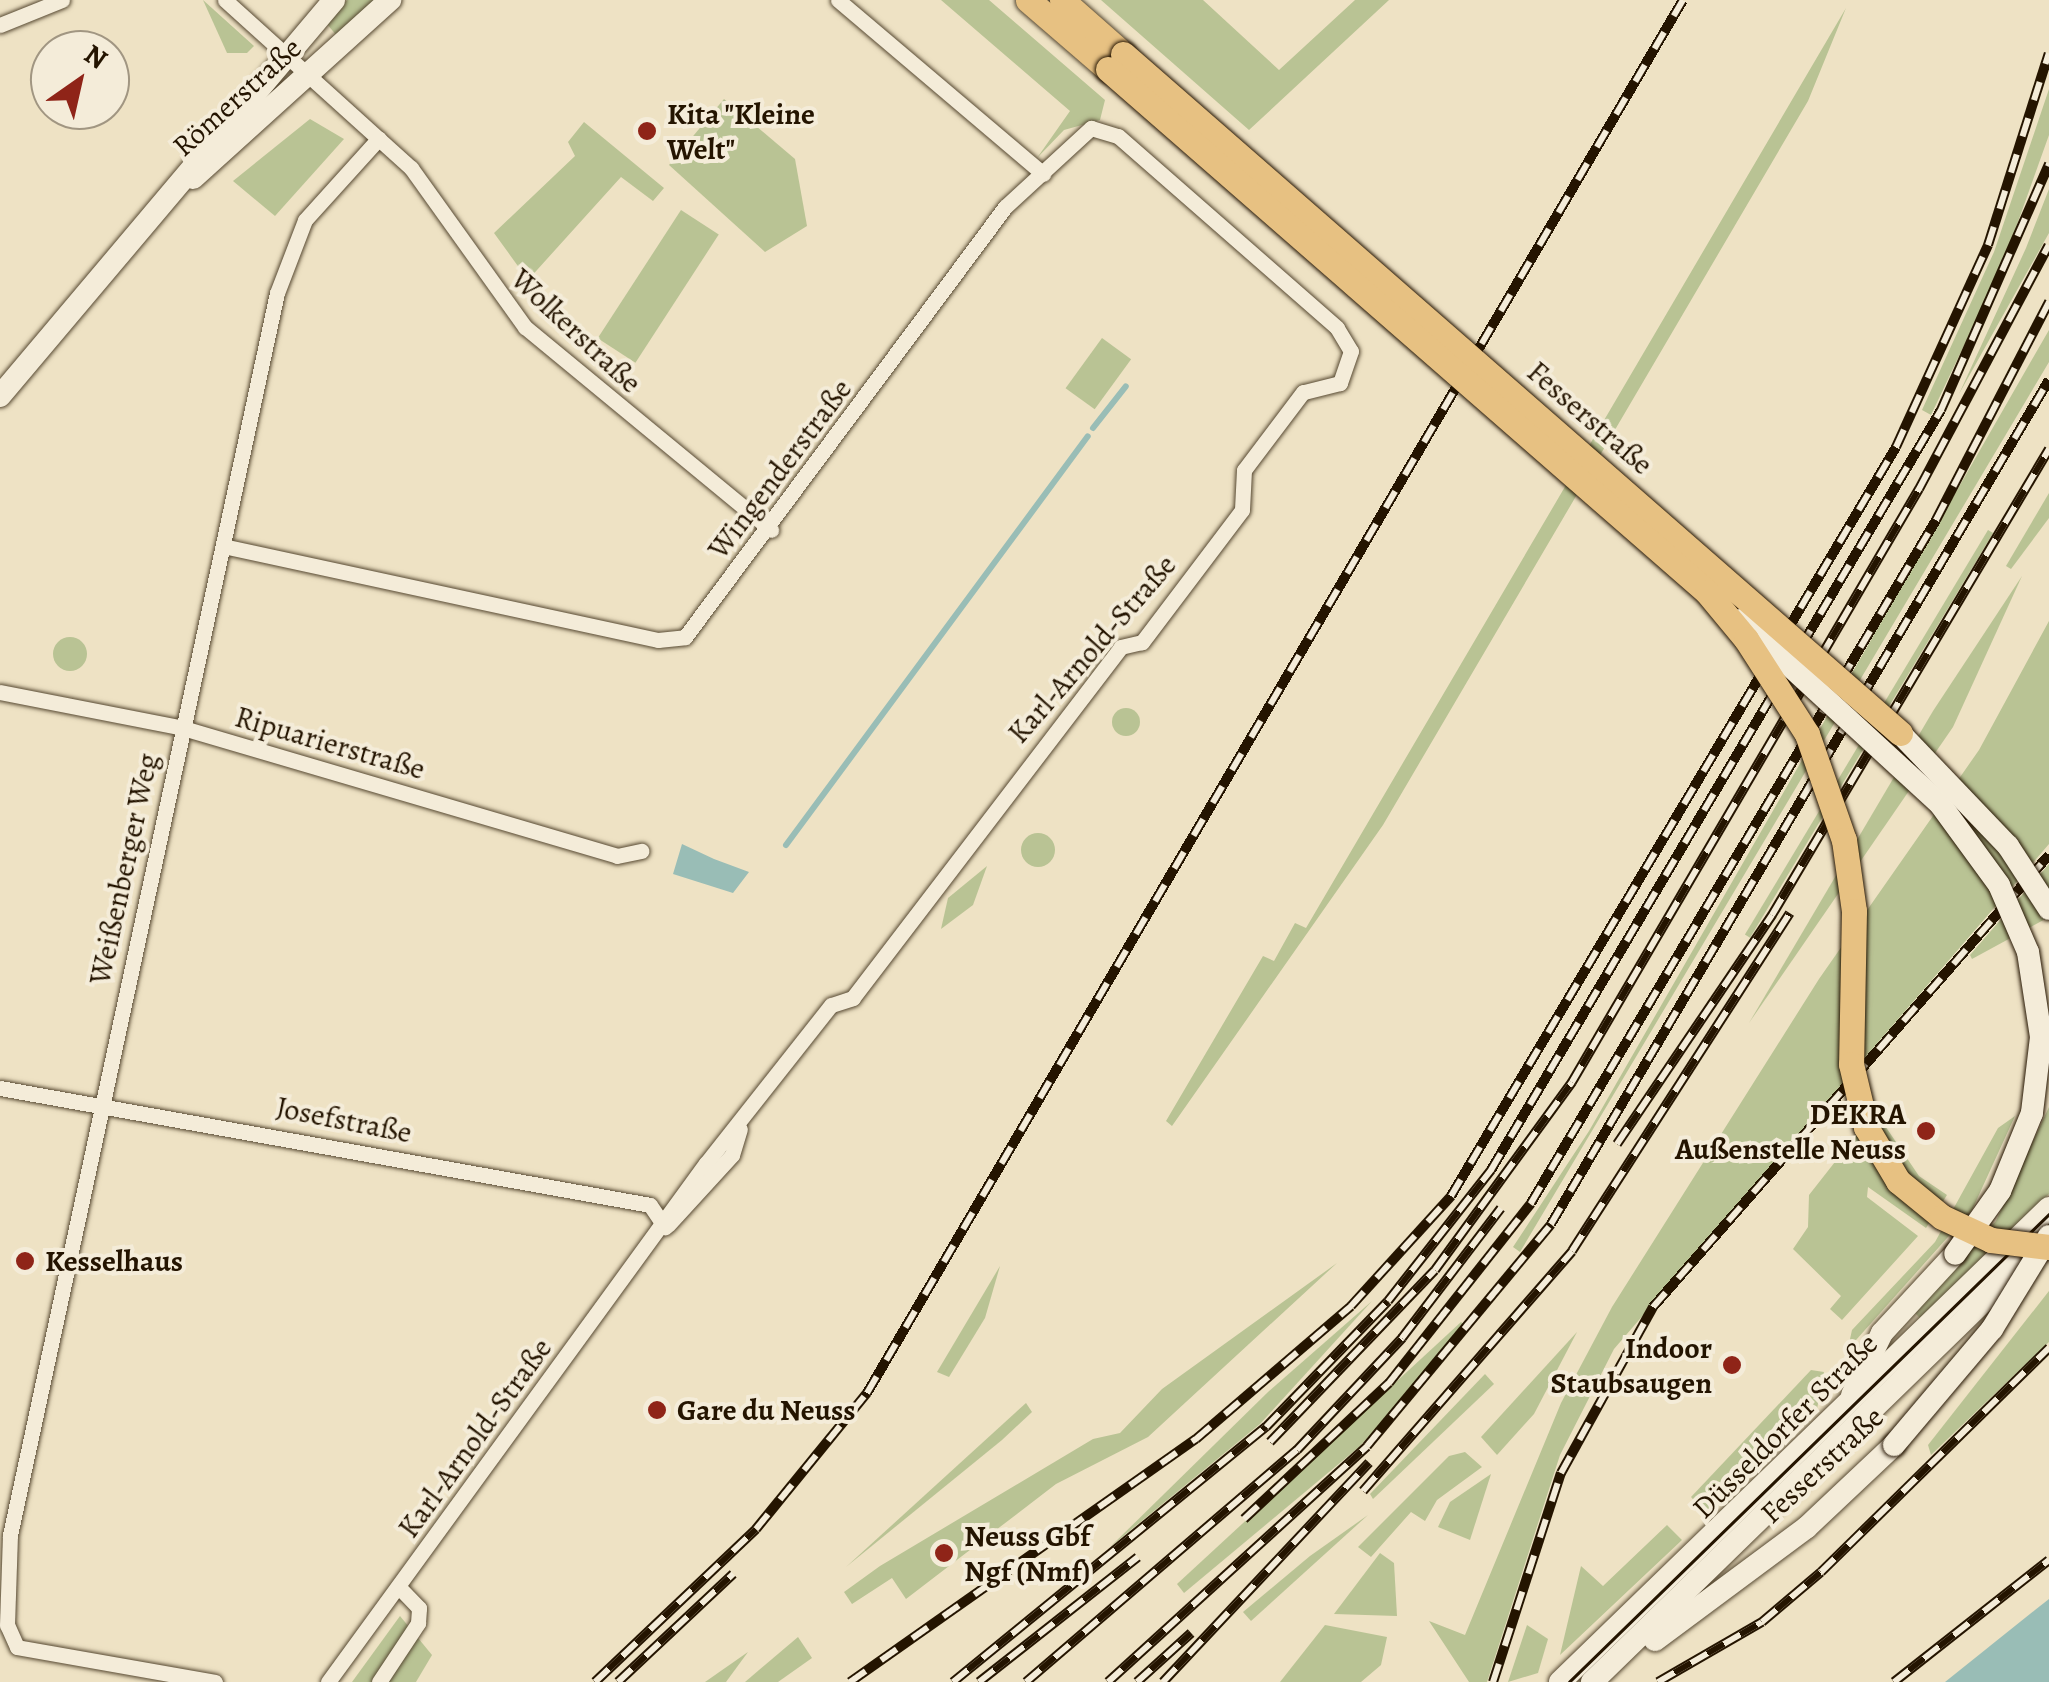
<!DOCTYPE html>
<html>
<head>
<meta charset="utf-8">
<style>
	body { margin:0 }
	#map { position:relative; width:2049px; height:1682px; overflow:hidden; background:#eee2c4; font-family:Alegreya,serif }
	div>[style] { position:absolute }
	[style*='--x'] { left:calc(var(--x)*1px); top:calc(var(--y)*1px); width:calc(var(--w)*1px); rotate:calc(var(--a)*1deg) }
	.green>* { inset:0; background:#b9c394; transform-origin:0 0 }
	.round { border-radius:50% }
	.water>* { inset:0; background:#99bdb6 }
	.stream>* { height:6px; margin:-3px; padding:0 3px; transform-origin:3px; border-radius:3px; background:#99bdb6 }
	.roads { filter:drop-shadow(0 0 2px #564831) drop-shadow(0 0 2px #564831) }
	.street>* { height:15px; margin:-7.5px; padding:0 7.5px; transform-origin:7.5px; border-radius:7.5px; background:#f4ecd9 }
	.secondary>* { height:22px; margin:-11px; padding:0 11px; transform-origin:11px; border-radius:11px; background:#f4ecd9 }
	.primary>* { height:25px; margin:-12.5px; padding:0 12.5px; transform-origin:12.5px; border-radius:12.5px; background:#e7c182 }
	.tram>* { height:2.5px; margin:-1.25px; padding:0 1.25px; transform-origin:1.25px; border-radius:1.25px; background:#241400 }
	.rail>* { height:10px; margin-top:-5px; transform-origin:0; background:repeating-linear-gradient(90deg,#f4ecd9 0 19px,#241400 0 38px); box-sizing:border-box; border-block:2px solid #241400 }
	.bridges { filter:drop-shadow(0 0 2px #241400) drop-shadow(0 0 2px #241400) }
	.secondary-bridge>* { height:22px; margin:-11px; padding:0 11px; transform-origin:11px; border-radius:11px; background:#f4ecd9 }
	.primary-bridge>* { height:25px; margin:-12.5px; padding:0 12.5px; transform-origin:12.5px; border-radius:12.5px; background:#e7c182 }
	.dots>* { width:28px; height:28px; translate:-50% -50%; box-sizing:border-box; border:5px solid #f4ecd9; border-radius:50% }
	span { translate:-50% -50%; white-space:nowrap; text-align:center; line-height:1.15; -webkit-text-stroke:8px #f4ecd9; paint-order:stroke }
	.street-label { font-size:30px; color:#241400 }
	.poi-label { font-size:30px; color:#241400; font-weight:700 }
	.left { translate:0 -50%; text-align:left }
	.right { translate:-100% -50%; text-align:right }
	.north { position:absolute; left:30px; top:30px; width:100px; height:100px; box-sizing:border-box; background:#f4ecd9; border:2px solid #a19682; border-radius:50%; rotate:34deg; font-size:28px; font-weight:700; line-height:40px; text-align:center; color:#241400 }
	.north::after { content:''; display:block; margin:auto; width:35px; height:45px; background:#8f2418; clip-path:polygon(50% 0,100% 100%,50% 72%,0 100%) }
</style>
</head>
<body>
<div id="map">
	<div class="green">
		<div style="clip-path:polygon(203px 0,254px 46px,247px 53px,227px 53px)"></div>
		<div style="clip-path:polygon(347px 0,378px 0,337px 36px,327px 24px)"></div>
		<div style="clip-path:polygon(941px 0,989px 0,1105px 100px,1100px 120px,1064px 130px,1037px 158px,1070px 111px)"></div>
		<div style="clip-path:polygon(1101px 0,1203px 0,1279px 70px,1355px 0,1389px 0,1249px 130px)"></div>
		<div style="clip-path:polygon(1846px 8px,1808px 101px,1383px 825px,1172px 1126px,1166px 1121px,1263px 956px,1274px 961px,1295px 923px,1306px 928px)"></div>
		<div style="clip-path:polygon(2049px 89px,2049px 135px,2004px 261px,1931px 415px,1922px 410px,1994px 252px)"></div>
		<div style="clip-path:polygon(724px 99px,795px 159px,807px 226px,765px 252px,669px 165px)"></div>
		<div style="clip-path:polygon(310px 119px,344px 139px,275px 216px,233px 181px)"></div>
		<div style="clip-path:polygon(584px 122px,664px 188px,653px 201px,621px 177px,528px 280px,494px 233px,575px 156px,568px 142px)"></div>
		<div style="clip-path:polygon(2049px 189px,2049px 233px,1959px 394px,2026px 248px)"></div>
		<div style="left:681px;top:210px;width:45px;height:153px;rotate:33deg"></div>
		<div style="clip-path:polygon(2049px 330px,2049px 362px,1520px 1252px,1513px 1247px,1589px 1131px)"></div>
		<div style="left:1102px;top:338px;width:36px;height:62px;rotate:36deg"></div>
		<div style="clip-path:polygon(2049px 493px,2049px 518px,2011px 569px,2006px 566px)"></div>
		<div style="left:1988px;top:530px;width:6px;height:472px;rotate:31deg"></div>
		<div style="clip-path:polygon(2022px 576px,1953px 727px,1749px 1023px,1933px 711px)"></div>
		<div style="clip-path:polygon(2049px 621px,2049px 844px,1614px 1349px,1560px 1455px,1487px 1682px,1469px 1682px,1429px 1621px,1465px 1635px,1561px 1403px,1612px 1307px,1819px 979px,1979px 750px)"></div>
		<div class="round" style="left:53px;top:637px;width:34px;height:34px"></div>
		<div class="round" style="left:1112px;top:708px;width:28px;height:28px"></div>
		<div class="round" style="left:1021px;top:833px;width:34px;height:34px"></div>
		<div style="clip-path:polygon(2049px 864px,2049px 917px,1972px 959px,1970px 955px)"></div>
		<div style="clip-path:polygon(987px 866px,973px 905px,941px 929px,948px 898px)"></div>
		<div style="clip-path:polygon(2049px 1107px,2049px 1194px,1922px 1320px,1914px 1312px,1996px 1221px)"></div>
		<div style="clip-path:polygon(1875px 1111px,1919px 1176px,1947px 1195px,1926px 1228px,1868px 1187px,1867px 1197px,1918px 1236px,1842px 1320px,1830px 1309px,1841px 1296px,1793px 1249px,1808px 1227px,1809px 1195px)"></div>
		<div style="clip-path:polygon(2015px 1116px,1972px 1210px,1848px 1349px,1835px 1407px,1852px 1330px,1935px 1242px,1998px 1128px)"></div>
		<div style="clip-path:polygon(1337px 1263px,1148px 1437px,1056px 1484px,906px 1599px,892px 1578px,852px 1604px,844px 1592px,880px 1566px,1093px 1439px,1120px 1433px,1162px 1389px)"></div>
		<div style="clip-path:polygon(1000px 1266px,985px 1318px,949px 1377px,937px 1372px)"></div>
		<div style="clip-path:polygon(2049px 1291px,2049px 1342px,1931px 1455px,1928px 1445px)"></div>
		<div style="clip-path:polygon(1372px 1301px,1260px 1424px,1110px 1547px,1268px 1392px)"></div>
		<div style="clip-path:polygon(1461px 1322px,1468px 1328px,1359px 1447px,1184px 1593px,1177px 1584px)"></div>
		<div style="clip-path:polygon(1577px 1332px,1534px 1414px,1497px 1455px,1481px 1437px)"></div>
		<div style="clip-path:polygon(1811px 1370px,1824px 1372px,1817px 1409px,1714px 1510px,1702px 1509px,1691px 1497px)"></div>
		<div style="clip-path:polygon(1485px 1374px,1494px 1384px,1373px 1499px,1370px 1494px)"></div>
		<div style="clip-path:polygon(1026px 1403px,1032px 1412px,1002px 1440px,846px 1567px)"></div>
		<div style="clip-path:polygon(1465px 1452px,1482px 1467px,1437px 1500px,1425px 1521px,1411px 1512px,1371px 1557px,1358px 1547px,1449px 1456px)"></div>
		<div style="clip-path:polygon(1491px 1474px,1470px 1540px,1438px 1527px,1450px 1502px)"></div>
		<div style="clip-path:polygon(1368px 1515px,1251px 1621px,1243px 1612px,1310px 1556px)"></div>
		<div style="clip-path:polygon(1667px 1525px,1682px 1540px,1560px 1655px,1581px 1566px,1603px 1586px)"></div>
		<div style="clip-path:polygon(1380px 1553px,1394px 1563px,1397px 1616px,1334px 1614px)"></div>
		<div style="clip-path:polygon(400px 1616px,432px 1655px,416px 1682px,352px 1682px)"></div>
		<div style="clip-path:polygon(1325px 1625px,1387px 1637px,1381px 1665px,1361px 1682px,1280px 1682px)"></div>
		<div style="clip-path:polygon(1527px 1625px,1548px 1639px,1538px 1673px,1508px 1682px)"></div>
		<div style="clip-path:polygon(798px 1637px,812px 1658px,778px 1682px,745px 1682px)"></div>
		<div style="clip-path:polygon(748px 1652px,726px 1682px,705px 1682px)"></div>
	</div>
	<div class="water">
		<div style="clip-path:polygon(682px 844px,714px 859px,749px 872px,733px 893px,673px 874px)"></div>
		<div style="clip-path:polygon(2049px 1599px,2049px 1682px,1945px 1682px,2035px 1610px)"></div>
	</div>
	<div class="stream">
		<div style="--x:1093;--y:428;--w:53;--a:-51.8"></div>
		<div style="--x:786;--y:845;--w:508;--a:-53.56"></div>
	</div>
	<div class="roads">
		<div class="street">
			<div style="--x:225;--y:0;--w:251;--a:42.1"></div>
			<div style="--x:411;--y:168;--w:196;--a:54.4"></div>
			<div style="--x:525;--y:327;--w:319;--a:39.5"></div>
			<div style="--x:838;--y:0;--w:269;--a:40.3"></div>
			<div style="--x:0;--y:25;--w:67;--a:-22"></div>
			<div style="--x:223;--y:546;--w:445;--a:12.2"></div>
			<div style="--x:658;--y:640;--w:27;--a:-6"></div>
			<div style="--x:685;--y:637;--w:536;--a:-53.34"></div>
			<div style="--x:1005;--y:207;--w:117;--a:-42.6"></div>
			<div style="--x:1091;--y:128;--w:28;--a:17"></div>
			<div style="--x:1118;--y:136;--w:291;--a:41.2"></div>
			<div style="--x:1337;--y:328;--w:27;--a:59"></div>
			<div style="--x:1351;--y:351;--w:34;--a:109"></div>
			<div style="--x:1340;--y:383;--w:38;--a:166"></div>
			<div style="--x:1303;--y:392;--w:98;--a:127.1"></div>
			<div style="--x:1244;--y:470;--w:40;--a:92.9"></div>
			<div style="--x:1242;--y:510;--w:166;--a:127.1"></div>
			<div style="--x:1142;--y:642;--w:22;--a:167"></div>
			<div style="--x:1121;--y:647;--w:442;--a:127.4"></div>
			<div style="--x:853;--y:998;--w:23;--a:162"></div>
			<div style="--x:831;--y:1005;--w:201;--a:128.3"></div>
			<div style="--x:706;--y:1163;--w:642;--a:126.07"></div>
			<div style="--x:0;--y:692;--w:187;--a:11.1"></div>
			<div style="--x:183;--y:728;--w:452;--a:16.4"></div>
			<div style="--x:617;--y:856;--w:25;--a:-12"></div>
			<div style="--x:0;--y:1088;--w:660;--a:10.2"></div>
			<div style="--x:650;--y:1205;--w:27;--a:56"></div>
			<div style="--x:668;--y:1225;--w:95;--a:-47.6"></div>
			<div style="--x:732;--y:1155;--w:27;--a:-73"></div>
			<div style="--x:215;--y:1682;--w:201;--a:-170"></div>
			<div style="--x:17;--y:1647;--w:24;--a:-114"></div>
			<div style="--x:7;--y:1625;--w:90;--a:-88.1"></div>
			<div style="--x:10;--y:1535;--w:1270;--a:-77.87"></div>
			<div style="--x:277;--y:293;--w:78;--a:-69"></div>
			<div style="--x:305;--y:220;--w:110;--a:-47.9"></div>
			<div style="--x:379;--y:1682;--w:71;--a:-56.5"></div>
			<div style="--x:418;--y:1623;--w:15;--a:-86"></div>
			<div style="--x:419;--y:1608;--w:29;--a:-134"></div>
		</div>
		<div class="secondary">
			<div style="--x:193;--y:178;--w:266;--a:-42.1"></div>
			<div style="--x:0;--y:396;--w:518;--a:-49.85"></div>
			<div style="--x:1852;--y:1395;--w:69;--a:-64.2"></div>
			<div style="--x:1882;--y:1333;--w:108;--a:-47.3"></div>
			<div style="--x:1655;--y:1640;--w:188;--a:-36.6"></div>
			<div style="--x:1806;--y:1528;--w:121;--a:-43.3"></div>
			<div style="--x:1560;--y:1682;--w:681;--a:-44.11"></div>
			<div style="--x:1592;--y:1682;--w:617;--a:-44.21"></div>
		</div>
		<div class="primary">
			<div style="--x:1028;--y:0;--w:106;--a:40.8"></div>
			<div style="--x:1062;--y:0;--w:81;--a:41.5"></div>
		</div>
	</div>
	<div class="tram">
		<div style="--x:1569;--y:1682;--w:670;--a:-44.27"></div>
	</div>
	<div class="rail">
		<div style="--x:1617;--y:1144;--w:277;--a:-55.9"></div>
		<div style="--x:1772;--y:915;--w:542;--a:-59.27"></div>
		<div style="--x:1270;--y:1442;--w:238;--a:-46.2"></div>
		<div style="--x:1435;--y:1270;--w:233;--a:-53.9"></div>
		<div style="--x:1572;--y:1082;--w:687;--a:-59.67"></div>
		<div style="--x:1919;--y:489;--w:276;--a:-62"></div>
		<div style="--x:1363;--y:1491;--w:318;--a:-48.9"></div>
		<div style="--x:1572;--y:1251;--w:402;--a:-57.2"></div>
		<div style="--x:1244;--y:1519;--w:199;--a:-43.2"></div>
		<div style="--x:1389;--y:1383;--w:229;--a:-51.7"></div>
		<div style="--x:1531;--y:1203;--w:794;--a:-59.33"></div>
		<div style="--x:1936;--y:520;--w:246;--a:-62.6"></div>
		<div style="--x:595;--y:1682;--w:222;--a:-43.5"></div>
		<div style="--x:756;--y:1529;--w:176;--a:-50.8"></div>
		<div style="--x:867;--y:1393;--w:1614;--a:-59.64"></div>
		<div style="--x:618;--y:1682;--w:158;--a:-43.2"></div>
		<div style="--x:850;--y:1682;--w:423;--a:-35.1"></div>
		<div style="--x:1196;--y:1439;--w:204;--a:-40.6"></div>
		<div style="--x:1351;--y:1306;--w:149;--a:-47.7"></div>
		<div style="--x:1451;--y:1196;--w:871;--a:-59.28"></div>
		<div style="--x:1896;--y:447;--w:222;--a:-65.5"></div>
		<div style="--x:1988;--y:245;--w:201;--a:-72.4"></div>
		<div style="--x:953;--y:1682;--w:404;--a:-39.2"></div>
		<div style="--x:1266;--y:1427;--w:175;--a:-45.9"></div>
		<div style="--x:1388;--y:1301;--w:167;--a:-51.8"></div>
		<div style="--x:1491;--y:1170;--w:883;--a:-59.37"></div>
		<div style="--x:1941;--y:410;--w:269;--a:-66.3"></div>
		<div style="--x:979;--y:1682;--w:202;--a:-38.2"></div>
		<div style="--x:1026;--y:1682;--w:357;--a:-40.6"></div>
		<div style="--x:1297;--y:1450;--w:154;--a:-46.8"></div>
		<div style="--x:1402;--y:1338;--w:163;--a:-52.7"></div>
		<div style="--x:1108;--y:1682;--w:350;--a:-42.3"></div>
		<div style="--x:1367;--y:1446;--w:288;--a:-50.3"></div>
		<div style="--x:1551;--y:1224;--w:980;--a:-59.46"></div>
		<div style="--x:1137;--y:1682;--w:73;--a:-42.2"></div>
		<div style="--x:1163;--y:1682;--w:301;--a:-46.8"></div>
		<div style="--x:1493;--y:1682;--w:220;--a:-72"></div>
		<div style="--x:1561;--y:1473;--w:190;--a:-61"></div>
		<div style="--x:1653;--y:1307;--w:601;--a:-48.78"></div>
		<div style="--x:1658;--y:1682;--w:120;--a:-30"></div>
		<div style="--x:1762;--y:1622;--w:77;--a:-40.3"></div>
		<div style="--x:1821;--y:1572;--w:320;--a:-44.5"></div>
		<div style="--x:1894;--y:1682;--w:197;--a:-38.2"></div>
	</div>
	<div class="bridges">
		<div class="secondary-bridge">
			<div style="--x:1740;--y:620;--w:272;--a:42.6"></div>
			<div style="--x:1940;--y:804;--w:100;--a:53.9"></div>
			<div style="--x:1999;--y:885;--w:73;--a:66.6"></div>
			<div style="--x:2028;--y:952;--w:86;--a:81.3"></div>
			<div style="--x:2041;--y:1037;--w:77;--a:96.8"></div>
			<div style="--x:2032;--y:1113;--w:84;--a:112.3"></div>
			<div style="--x:2000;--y:1191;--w:77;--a:125.5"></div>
			<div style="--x:1900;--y:733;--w:156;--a:46.3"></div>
			<div style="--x:2008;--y:846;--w:75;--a:56.9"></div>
			<div style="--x:1894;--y:1445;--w:152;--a:-49.8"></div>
			<div style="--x:1992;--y:1329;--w:109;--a:-58.5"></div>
		</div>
		<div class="primary-bridge">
			<div style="--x:1123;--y:54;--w:1032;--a:41.15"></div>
			<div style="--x:1108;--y:69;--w:795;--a:41.12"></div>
			<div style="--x:1707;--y:592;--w:61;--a:50.3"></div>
			<div style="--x:1746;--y:639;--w:113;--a:57.3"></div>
			<div style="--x:1807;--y:734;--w:112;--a:70.8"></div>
			<div style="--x:1844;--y:840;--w:72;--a:82"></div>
			<div style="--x:1854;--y:911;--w:153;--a:91.1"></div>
			<div style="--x:1851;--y:1064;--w:65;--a:76.6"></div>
			<div style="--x:1866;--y:1127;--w:63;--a:59.3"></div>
			<div style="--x:1898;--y:1181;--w:57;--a:39.3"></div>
			<div style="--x:1942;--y:1217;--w:54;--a:25.1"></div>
			<div style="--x:1991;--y:1240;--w:58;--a:6.9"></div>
		</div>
	</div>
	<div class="dots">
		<div style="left:647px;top:131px;background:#8f2418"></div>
		<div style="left:1926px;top:1131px;background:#8f2418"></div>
		<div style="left:25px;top:1261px;background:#8f2418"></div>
		<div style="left:1732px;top:1365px;background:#8f2418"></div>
		<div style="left:657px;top:1410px;background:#8f2418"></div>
		<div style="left:944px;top:1553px;background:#8f2418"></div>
	</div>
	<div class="street-label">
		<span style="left:237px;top:97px;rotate:-42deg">Römerstraße</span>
		<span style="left:576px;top:331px;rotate:43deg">Wolkerstraße</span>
		<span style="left:1590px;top:418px;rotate:41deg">Fesserstraße</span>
		<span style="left:780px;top:469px;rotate:-53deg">Wingenderstraße</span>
		<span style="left:1092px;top:649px;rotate:-49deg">Karl-Arnold-Straße</span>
		<span style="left:330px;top:743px;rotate:16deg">Ripuarierstraße</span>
		<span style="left:124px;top:869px;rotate:-78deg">Weißenberger Weg</span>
		<span style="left:344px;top:1120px;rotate:11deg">Josefstraße</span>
		<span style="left:1785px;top:1426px;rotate:-45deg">Düsseldorfer Straße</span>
		<span style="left:475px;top:1438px;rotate:-54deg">Karl-Arnold-Straße</span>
		<span style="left:1822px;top:1465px;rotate:-43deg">Fesserstraße</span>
	</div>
	<div class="poi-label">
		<span class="left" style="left:667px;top:131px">Kita "Kleine<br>Welt"</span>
		<span class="right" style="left:1906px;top:1131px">DEKRA<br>Außenstelle Neuss</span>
		<span class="left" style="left:45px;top:1261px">Kesselhaus</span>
		<span class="right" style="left:1712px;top:1365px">Indoor<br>Staubsaugen</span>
		<span class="left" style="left:677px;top:1410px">Gare du Neuss</span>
		<span class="left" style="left:964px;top:1553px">Neuss Gbf<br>Ngf (Nmf)</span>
	</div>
	<div class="north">N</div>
</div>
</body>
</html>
